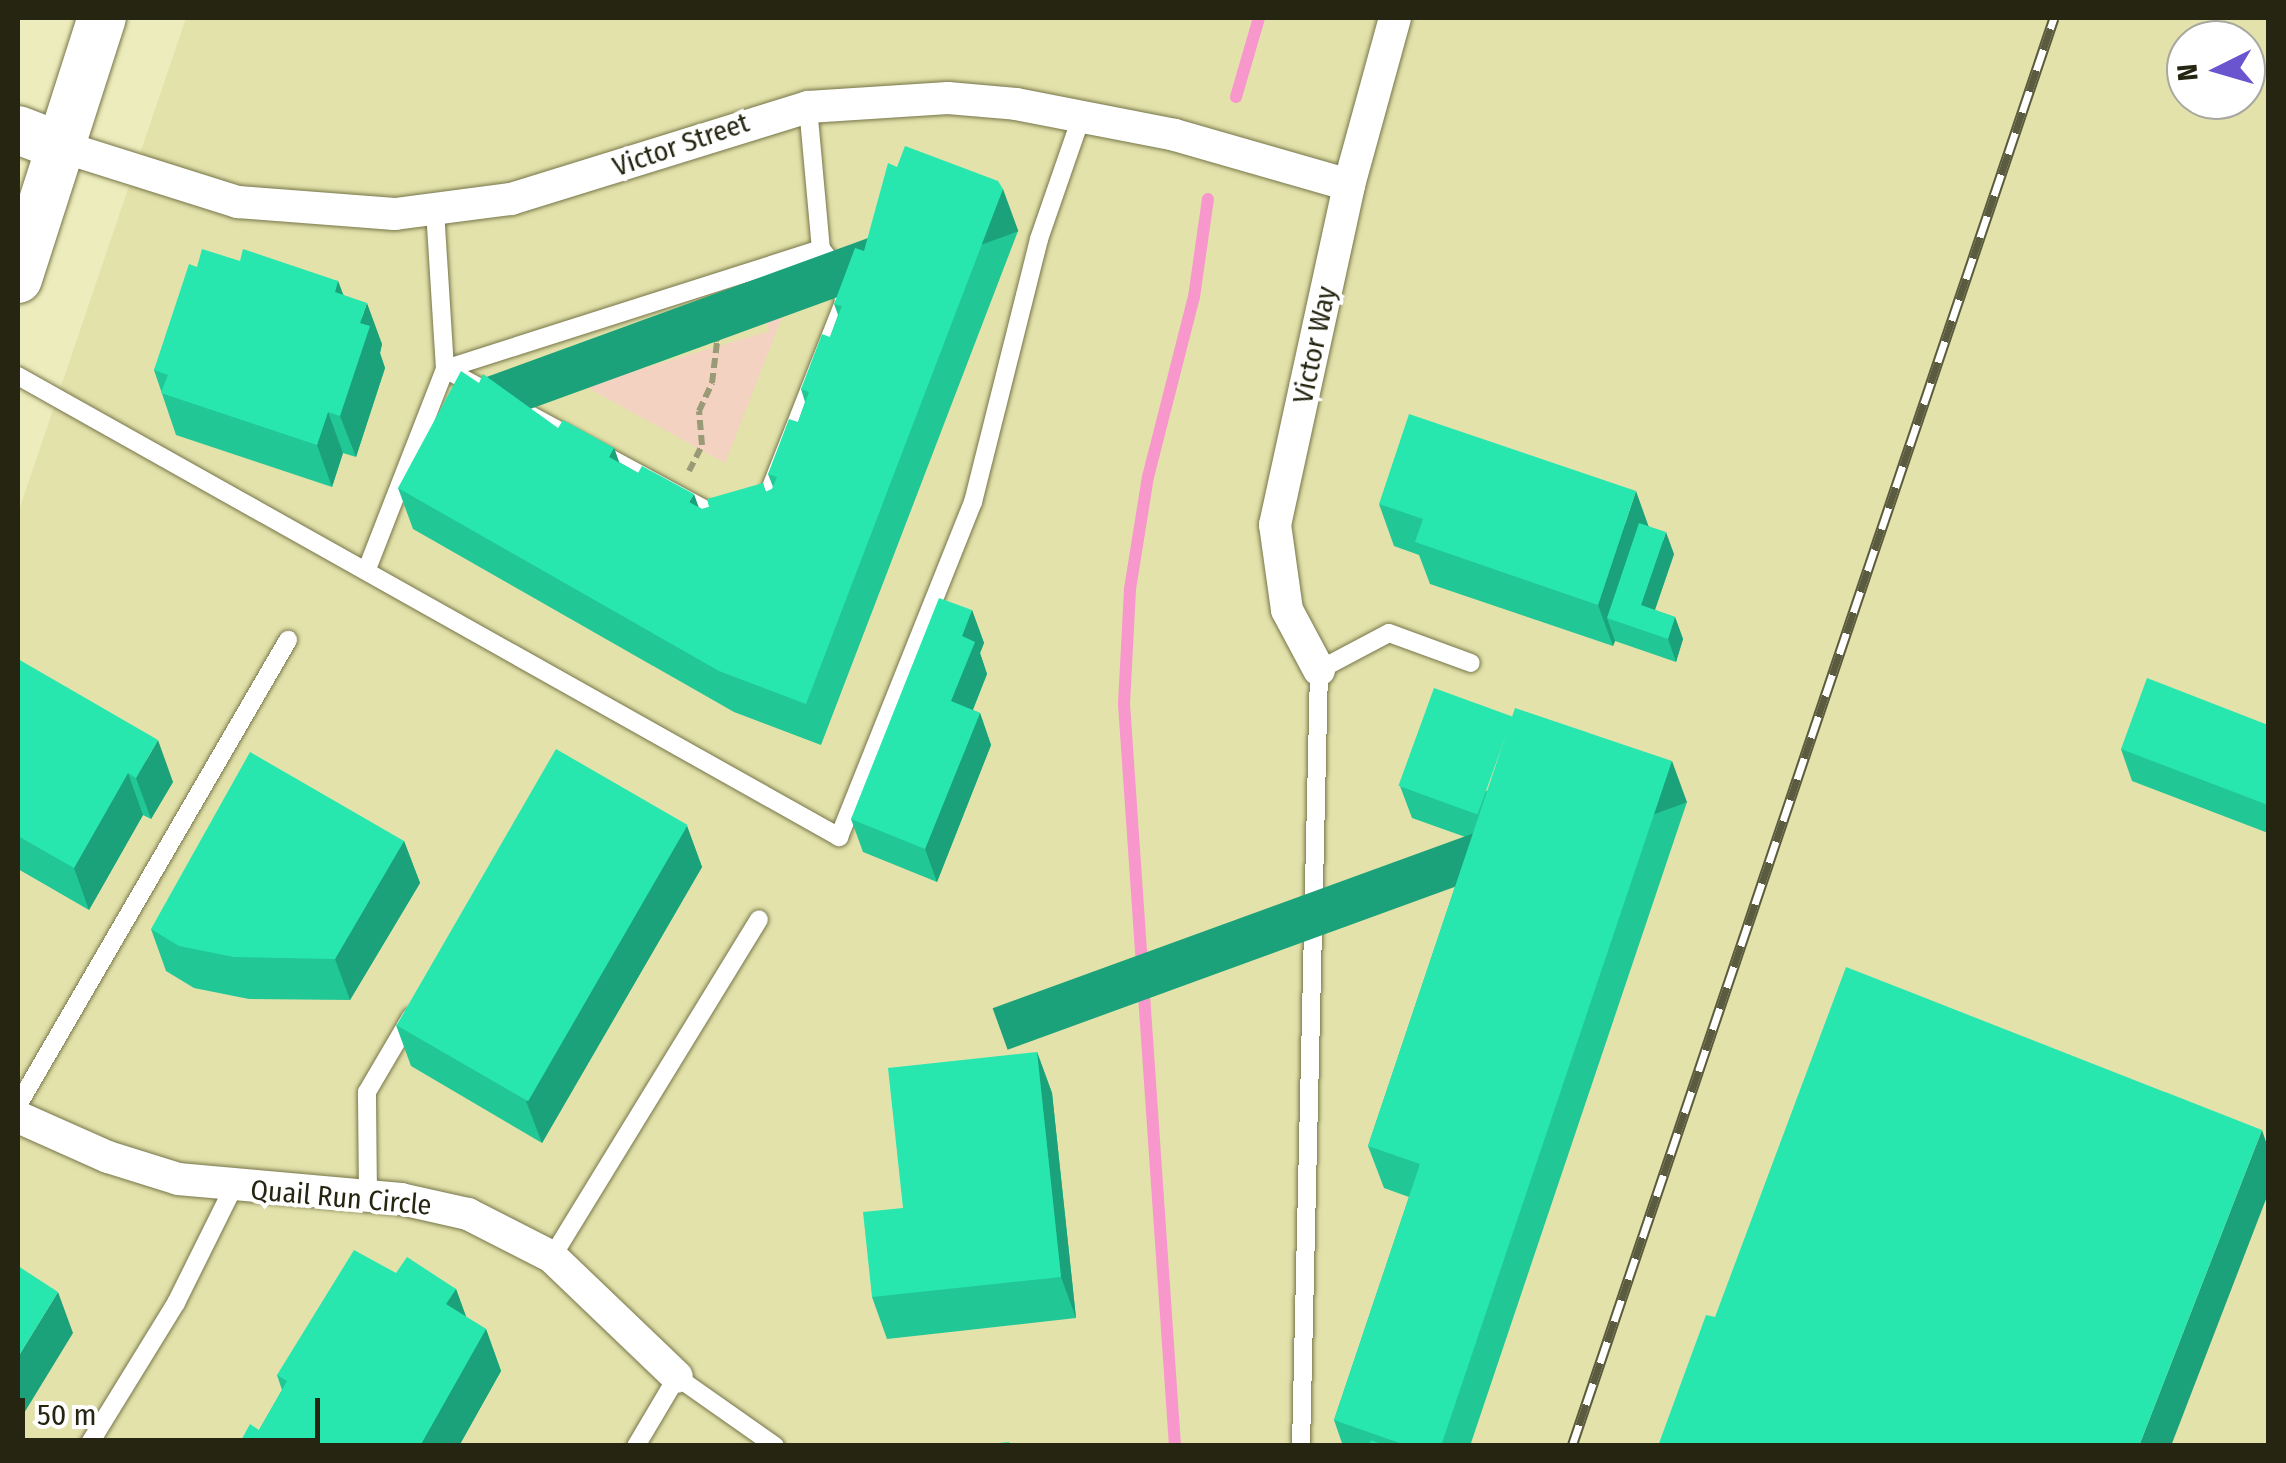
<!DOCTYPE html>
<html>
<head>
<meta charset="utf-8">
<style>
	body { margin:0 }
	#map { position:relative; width:2286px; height:1463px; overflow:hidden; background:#edecbc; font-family:"Fira Sans Condensed",sans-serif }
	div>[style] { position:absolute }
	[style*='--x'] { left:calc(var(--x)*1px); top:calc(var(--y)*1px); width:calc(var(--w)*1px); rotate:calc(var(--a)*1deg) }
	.built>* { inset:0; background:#e3e2ab }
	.green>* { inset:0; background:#f3d2c2 }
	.stream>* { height:12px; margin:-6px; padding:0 6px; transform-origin:6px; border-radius:6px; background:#f797cb }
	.path>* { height:6px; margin-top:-3px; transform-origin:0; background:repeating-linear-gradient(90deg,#9a9a76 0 10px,transparent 0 15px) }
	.roads { filter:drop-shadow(0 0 2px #767549) drop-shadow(0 0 2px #767549) }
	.lane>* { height:18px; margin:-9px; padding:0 9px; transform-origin:9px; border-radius:9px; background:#fff }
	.street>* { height:32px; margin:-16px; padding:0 16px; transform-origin:16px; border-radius:16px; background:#fff }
	.secondary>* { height:48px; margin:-24px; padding:0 24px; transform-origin:24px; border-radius:24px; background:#fff }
	.rail>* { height:11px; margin-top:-5.5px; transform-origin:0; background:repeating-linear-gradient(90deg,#fff 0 22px,#5b5b40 0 44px); box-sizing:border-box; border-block:2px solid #5b5b40 }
	.wall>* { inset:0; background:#22c796 }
	.shaded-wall>* { inset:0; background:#1ba27a; transform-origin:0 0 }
	.building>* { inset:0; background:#27e7af; transform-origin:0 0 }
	span { translate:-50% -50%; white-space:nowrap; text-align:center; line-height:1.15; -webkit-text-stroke:8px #fff; paint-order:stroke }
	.street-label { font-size:28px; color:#252512 }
	.frame { position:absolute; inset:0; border:20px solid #252512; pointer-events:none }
	.north { position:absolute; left:2166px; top:20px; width:100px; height:100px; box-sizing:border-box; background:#fff; border:2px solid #a8a8a0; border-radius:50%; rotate:265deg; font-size:28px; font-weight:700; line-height:40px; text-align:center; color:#252512 }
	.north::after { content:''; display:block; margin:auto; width:35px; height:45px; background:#6b55cf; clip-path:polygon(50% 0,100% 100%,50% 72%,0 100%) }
	.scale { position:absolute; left:20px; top:1398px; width:300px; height:45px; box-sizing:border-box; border:5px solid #252512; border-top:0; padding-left:12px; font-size:30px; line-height:35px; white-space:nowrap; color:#252512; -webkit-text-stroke:8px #fff; paint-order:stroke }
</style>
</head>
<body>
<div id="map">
	<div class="built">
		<div style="clip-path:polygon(evenodd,186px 18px,2268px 18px,2268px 1445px,18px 1446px,18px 513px,186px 18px,2186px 40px,2246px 40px,2246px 100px,2186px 100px,2186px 40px)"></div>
	</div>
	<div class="green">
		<div style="clip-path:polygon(792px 292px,725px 463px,559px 372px,591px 365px,597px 382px,769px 331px,763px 304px)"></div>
	</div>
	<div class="stream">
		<div style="--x:1236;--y:97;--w:82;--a:-73.8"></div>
		<div style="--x:1175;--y:1446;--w:744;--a:-93.93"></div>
		<div style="--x:1124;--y:704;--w:115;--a:-87"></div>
		<div style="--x:1130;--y:589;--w:113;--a:-80.9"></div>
		<div style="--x:1148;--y:477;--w:186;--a:-75.7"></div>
		<div style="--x:1194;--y:297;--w:99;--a:-81.9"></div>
	</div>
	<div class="path">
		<div style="--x:689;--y:471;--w:29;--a:-63"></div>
		<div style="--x:702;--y:445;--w:34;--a:-95"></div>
		<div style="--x:699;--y:411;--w:31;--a:-65"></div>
		<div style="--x:712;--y:383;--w:41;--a:-83"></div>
		<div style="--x:717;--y:342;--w:33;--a:-108"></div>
	</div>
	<div class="roads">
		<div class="lane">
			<div style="--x:808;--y:107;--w:143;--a:84.8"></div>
			<div style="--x:821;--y:249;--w:33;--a:51"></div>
			<div style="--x:842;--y:275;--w:27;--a:86"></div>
			<div style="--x:844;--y:302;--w:224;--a:111.5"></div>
			<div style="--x:762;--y:510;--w:12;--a:145"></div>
			<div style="--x:752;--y:517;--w:35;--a:-178"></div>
			<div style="--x:717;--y:516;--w:309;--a:-151.6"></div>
			<div style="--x:445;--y:369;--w:395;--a:-17.7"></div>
			<div style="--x:18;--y:376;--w:942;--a:29.31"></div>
			<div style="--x:839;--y:837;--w:361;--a:-68.2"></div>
			<div style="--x:973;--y:502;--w:271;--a:-75.9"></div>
			<div style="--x:1039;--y:239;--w:131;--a:-70.9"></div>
			<div style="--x:367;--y:569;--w:215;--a:-68.7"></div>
			<div style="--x:445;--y:369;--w:157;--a:-93.6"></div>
			<div style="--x:18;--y:1105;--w:538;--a:-59.86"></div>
			<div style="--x:368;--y:1195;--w:103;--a:-90.6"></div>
			<div style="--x:367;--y:1092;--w:87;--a:-59.6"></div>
			<div style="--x:552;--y:1257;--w:396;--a:-58.5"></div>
			<div style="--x:88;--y:1446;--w:168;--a:-58.4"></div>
			<div style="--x:176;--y:1303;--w:128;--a:-63.6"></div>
			<div style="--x:636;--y:1446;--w:80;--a:-59.3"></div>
			<div style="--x:677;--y:1377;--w:120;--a:35.1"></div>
			<div style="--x:1301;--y:1446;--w:776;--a:-88.67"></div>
			<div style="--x:1319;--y:670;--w:79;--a:-27.9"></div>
			<div style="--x:1389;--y:633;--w:87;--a:20.1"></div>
		</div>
		<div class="street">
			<div style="--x:60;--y:146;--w:187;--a:17.5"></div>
			<div style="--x:238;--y:202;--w:157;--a:4.4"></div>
			<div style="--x:395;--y:214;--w:117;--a:-7.4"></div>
			<div style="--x:511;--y:199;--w:311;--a:-17.2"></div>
			<div style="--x:808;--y:107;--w:140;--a:-3.7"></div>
			<div style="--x:948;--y:98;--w:68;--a:5"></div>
			<div style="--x:1016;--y:104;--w:162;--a:11"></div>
			<div style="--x:1175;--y:135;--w:181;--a:16"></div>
			<div style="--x:1319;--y:670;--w:68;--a:-118.1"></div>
			<div style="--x:1287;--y:610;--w:86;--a:-98"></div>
			<div style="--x:1275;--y:525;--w:348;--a:-77.7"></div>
			<div style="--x:1349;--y:185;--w:173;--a:-74.6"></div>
			<div style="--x:18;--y:1117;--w:98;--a:24"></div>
			<div style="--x:108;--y:1157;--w:73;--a:17.4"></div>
			<div style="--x:178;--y:1179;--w:224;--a:5.1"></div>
			<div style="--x:401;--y:1199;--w:69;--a:12.6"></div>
			<div style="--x:468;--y:1214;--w:94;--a:27.1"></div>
			<div style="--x:552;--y:1257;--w:173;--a:43.8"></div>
		</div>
		<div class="secondary">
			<div style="--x:18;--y:130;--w:45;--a:20.9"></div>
			<div style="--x:18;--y:279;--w:274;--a:-72.2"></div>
		</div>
	</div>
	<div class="rail">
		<div style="--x:1572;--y:1446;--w:1507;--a:-71.35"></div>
	</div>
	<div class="wall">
		<div style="clip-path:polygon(1018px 231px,821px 745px,734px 712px,413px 529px,398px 488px,558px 428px,614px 448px,619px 462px,702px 509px,709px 507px,763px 483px,766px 492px,772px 489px,773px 487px,768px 474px,798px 422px,805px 402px,801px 389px,830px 337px,838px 315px,834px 304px,864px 251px)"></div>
		<div style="clip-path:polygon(240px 261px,338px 281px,343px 294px,382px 344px,380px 353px,385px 368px,356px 457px,343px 453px,332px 487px,176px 435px,154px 370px,197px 267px)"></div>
		<div style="clip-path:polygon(1379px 504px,1649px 526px,1674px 554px,1655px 610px,1675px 617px,1683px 639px,1676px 662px,1615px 641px,1613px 646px,1430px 584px,1419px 555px,1394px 546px)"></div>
		<div style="clip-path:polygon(972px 610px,984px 643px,980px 653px,987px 674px,973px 710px,980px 713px,991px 745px,937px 882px,863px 852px,851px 819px)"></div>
		<div style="clip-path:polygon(18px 659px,173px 782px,151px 819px,143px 815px,89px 910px,18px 869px)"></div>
		<div style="clip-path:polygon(2268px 725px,2268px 833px,2132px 781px,2121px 749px)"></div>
		<div style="clip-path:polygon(1400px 786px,1687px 802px,1470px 1446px,1343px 1446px,1334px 1420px,1409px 1197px,1384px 1188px,1368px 1146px,1471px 839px,1412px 818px)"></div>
		<div style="clip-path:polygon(687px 826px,702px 867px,542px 1143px,411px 1066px,396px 1025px)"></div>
		<div style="clip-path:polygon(404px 841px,420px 883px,350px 1000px,249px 999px,194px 988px,166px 971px,151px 929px)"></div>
		<div style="clip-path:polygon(1037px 1052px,1052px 1093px,1076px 1318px,887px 1339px,872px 1297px,903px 1208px)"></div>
		<div style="clip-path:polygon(396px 1273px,456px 1289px,466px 1317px,486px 1329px,501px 1371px,459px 1446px,238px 1446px,259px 1430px,282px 1390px,277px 1375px)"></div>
	</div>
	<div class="shaded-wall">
		<div style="left:1003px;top:189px;width:45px;height:551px;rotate:70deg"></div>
		<div style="clip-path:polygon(338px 281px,353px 322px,335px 292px)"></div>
		<div style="clip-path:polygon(367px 303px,382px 344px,380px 353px,385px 368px,356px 457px,340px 416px,360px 323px)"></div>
		<div style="clip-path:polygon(328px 412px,343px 453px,332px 487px,317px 445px)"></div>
		<div style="clip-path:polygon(614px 448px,629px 490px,609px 457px)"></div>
		<div style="clip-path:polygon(1636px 491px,1651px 533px,1607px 618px,1615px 641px,1613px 646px,1598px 605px)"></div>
		<div style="clip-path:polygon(694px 494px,709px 536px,689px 502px)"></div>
		<div style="clip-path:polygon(1666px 532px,1674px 554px,1649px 627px,1641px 605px)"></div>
		<div style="clip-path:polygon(972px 610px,984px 643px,980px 653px,987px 674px,963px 734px,951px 701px,962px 636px)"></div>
		<div style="clip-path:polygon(1675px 617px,1683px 639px,1676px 662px,1668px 639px)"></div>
		<div style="clip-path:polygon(980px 713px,991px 745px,937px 882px,925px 849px)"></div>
		<div style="clip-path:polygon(158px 740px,173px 782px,151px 819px,136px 778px)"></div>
		<div style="left:1672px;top:761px;width:44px;height:723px;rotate:70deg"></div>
		<div style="clip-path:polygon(128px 773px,143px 815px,89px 910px,74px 868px)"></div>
		<div style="clip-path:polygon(687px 826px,702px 867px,542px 1143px,526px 1101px)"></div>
		<div style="clip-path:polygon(404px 841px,420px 883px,350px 1000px,335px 959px)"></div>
		<div style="clip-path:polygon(1037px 1052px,1052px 1093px,1076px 1318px,1061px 1277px)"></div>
		<div style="clip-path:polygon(2262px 1130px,2268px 1148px,2268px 1194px,2171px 1446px,2139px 1446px)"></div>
		<div style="clip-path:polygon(456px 1289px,471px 1330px,446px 1304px)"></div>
		<div style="clip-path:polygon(58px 1292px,73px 1333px,18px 1423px,18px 1357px)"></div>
		<div style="clip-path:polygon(486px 1329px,501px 1371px,459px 1446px,420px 1446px)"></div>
	</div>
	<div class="building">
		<div style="clip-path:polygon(905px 146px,998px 181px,1003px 189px,806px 704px,719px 671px,398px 488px,461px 371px,479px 383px,483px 374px,558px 428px,563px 420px,614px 448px,609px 457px,638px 473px,642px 466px,694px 494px,689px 502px,702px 509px,709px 507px,707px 499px,763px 483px,765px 492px,772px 489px,777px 477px,768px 474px,789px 419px,798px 422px,809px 392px,801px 389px,822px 334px,830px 337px,842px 306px,834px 304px,855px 248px,864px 251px,888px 163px,897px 167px)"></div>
		<div style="clip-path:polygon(202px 249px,240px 261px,243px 249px,338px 281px,335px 292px,367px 303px,360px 323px,370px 326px,340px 416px,328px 412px,317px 445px,161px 393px,168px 375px,154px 370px,189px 264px,197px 267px)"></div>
		<div style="clip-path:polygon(1409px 414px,1636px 491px,1598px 605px,1415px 542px,1423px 519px,1379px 504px)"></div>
		<div style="clip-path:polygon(1639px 523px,1666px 532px,1641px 605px,1675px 617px,1668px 639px,1607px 618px)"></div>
		<div style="clip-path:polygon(939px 598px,972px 610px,962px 636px,975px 642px,951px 701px,980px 713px,925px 849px,851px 819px)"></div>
		<div style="clip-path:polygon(18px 659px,158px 740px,136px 778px,128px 773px,74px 868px,18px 836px)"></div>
		<div style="clip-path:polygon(2147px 678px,2268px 725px,2268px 805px,2121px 749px)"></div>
		<div style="left:1434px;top:688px;width:84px;height:104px;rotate:20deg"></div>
		<div style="clip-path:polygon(1515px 708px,1672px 761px,1441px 1446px,1408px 1446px,1334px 1420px,1420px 1164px,1368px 1146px)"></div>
		<div style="left:556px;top:749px;width:152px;height:319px;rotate:30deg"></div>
		<div style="clip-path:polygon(250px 752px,404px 841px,335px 959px,234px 957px,179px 946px,151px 929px)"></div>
		<div style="clip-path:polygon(1846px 967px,2262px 1130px,2139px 1446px,1658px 1446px,1706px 1315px,1715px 1317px)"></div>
		<div style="clip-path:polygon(1037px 1052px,1061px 1277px,872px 1297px,863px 1212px,903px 1208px,888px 1068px)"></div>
		<div style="clip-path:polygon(354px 1250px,396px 1273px,407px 1257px,456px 1289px,446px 1304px,486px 1329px,420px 1446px,238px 1446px,250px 1424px,259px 1430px,287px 1381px,277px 1375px)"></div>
		<div style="clip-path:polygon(18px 1266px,58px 1292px,18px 1357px)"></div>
		<div style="clip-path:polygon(1371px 1440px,1386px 1446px,1369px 1446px)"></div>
		<div style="clip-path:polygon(1009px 1442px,1010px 1446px,969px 1446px)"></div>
	</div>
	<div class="street-label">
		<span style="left:681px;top:145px;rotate:-19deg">Victor Street</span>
		<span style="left:1315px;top:345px;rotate:-78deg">Victor Way</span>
		<span style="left:341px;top:1198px;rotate:5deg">Quail Run Circle</span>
	</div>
	<div class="frame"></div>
	<div class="north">N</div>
	<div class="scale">50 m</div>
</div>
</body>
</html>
